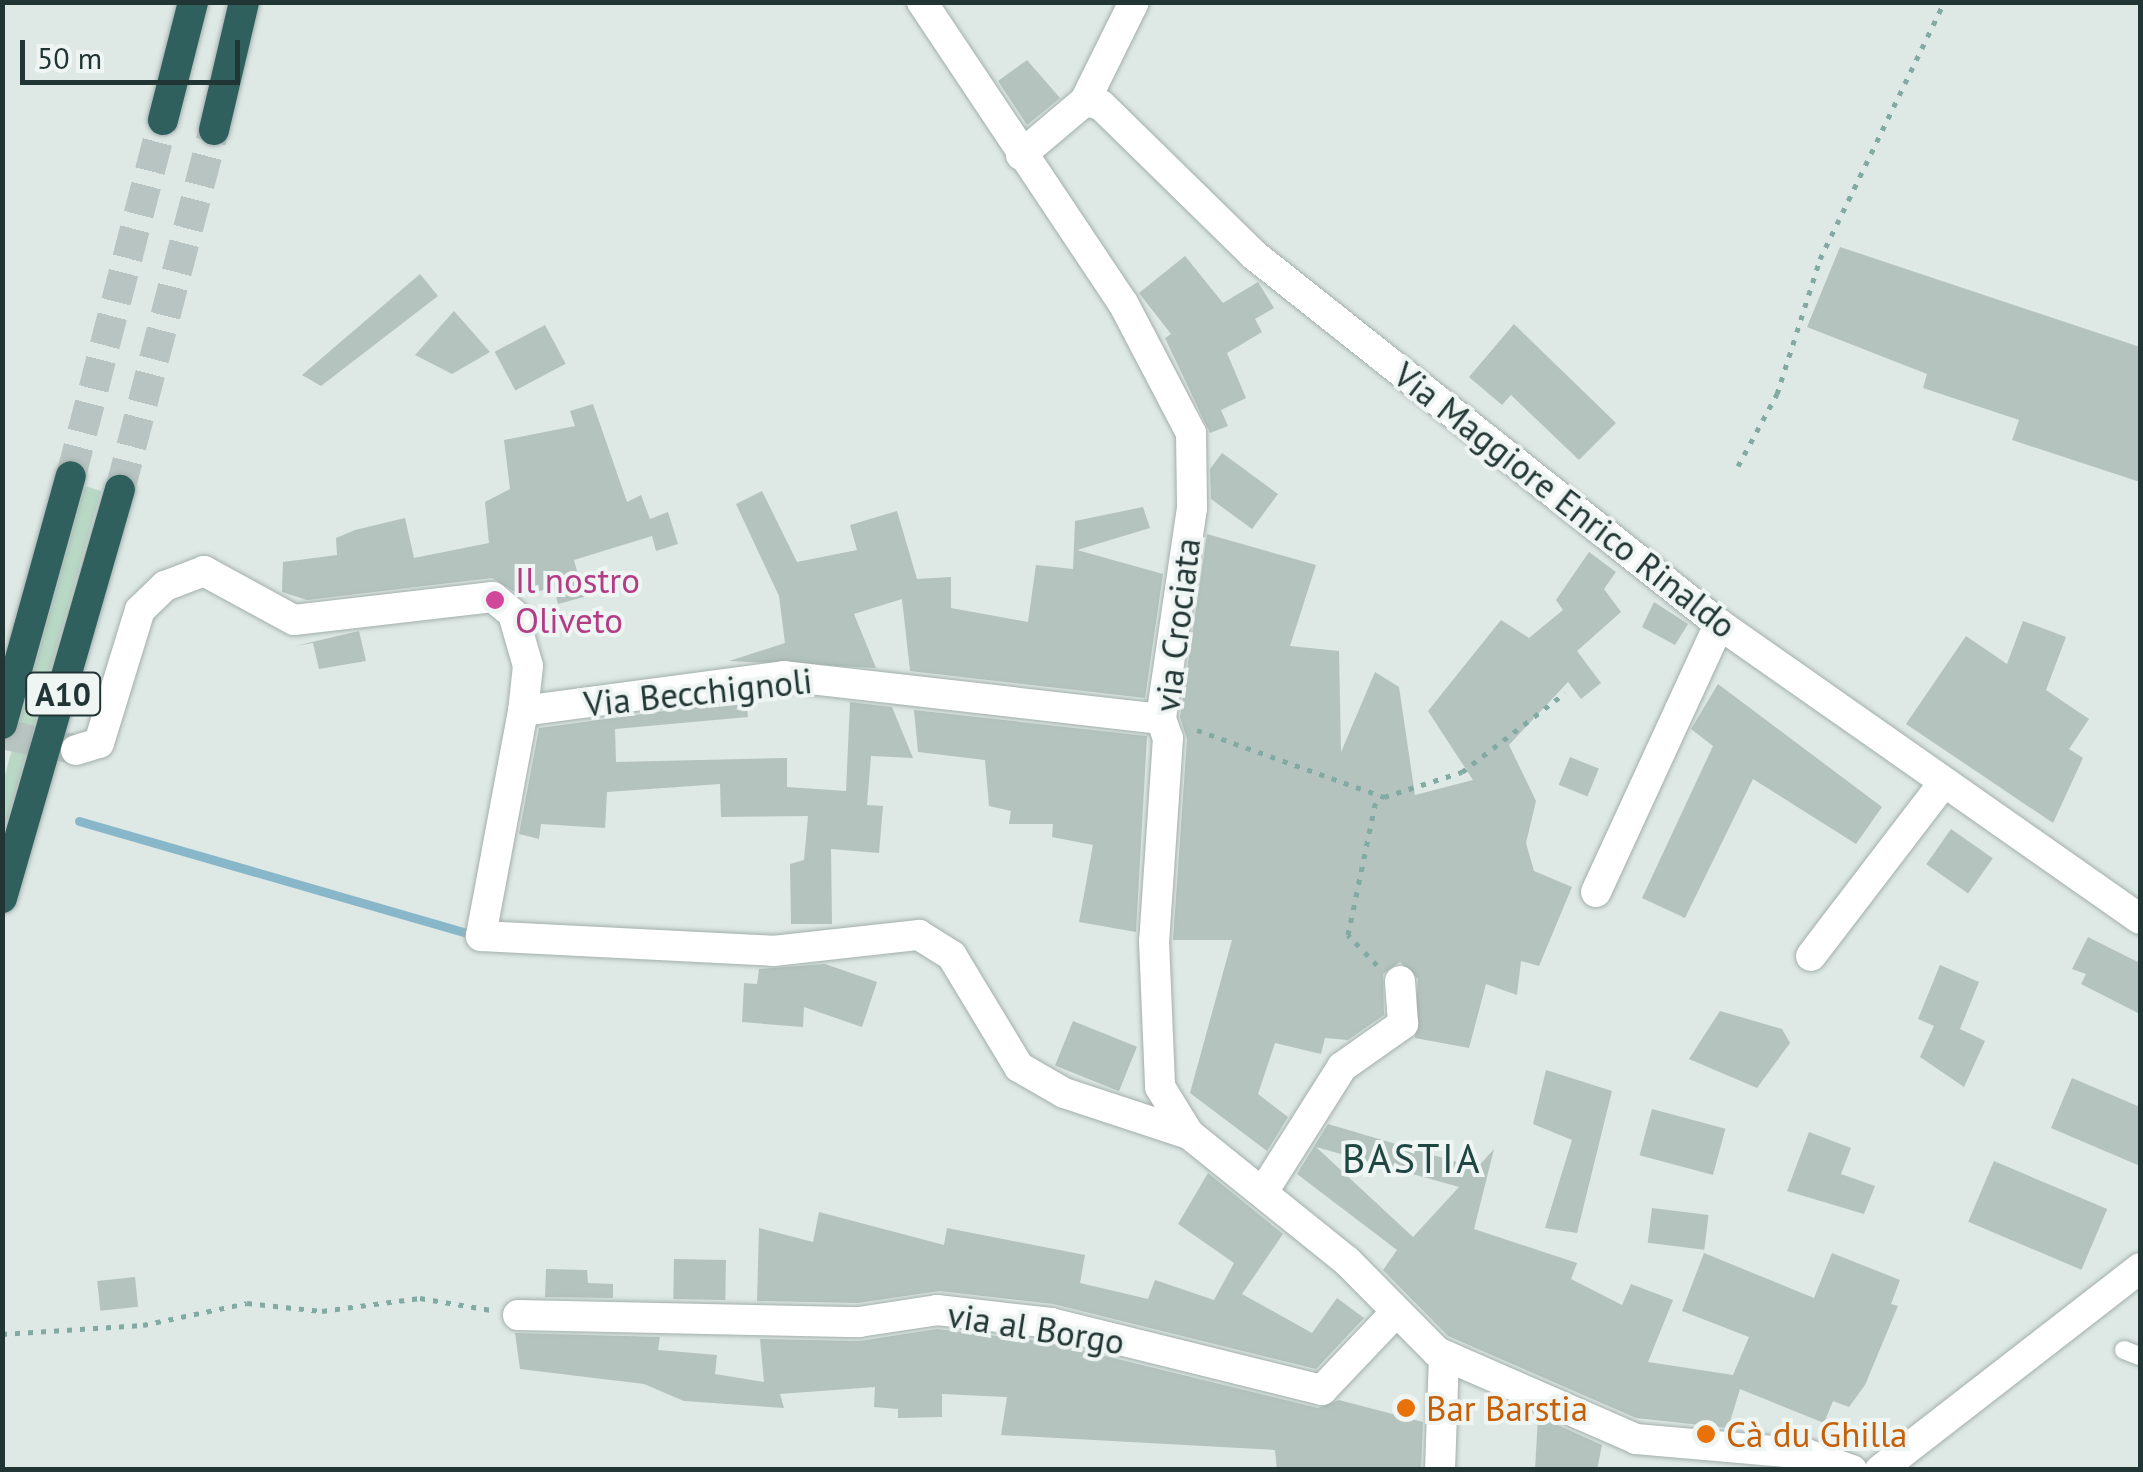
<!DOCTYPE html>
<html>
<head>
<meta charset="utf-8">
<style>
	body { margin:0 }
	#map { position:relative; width:2143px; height:1472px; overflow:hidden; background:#dee8e5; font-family:"PT Sans",sans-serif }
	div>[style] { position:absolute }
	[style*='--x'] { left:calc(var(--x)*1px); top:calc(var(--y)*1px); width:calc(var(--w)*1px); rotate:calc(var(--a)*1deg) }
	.green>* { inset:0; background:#b8d8c5 }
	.stream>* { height:9px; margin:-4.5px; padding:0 4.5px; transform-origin:4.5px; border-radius:4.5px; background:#89b7ca }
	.building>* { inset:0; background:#b4c3be; transform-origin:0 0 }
	.minor-tunnel>* { height:30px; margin-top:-15px; transform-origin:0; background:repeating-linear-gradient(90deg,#b8c4c2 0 30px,transparent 0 45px) }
	.motorway-tunnel>* { height:30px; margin-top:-15px; transform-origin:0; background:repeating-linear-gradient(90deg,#b8c4c2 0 30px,transparent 0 45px) }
	.path>* { height:5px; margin-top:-2.5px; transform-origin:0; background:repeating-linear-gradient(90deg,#81aaa2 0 5px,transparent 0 13px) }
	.roads { filter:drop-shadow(0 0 2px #a2afac) drop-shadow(0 0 2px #a2afac) }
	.service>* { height:18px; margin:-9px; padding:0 9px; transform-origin:9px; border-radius:9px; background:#fff }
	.minor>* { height:30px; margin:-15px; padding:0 15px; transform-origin:15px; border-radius:15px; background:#fff }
	.secondary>* { height:30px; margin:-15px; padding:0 15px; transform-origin:15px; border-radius:15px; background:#fff }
	.motorway>* { height:30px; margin:-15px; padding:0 15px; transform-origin:15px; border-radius:15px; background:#2f605d }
	.dots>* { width:28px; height:28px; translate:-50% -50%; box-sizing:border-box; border:5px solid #eef5f3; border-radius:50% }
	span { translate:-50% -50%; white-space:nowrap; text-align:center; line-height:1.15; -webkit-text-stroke:8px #eef5f3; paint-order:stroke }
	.shield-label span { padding:2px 8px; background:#eef5f3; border:2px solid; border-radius:8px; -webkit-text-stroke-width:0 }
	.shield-label { font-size:32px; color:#213634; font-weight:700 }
	.street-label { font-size:35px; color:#213634 }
	.hotel-label { font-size:35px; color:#b23c85 }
	.left { translate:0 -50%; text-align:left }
	.food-label { font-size:35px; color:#c56008 }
	.quarter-label { font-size:40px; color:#1f4742; letter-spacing:2.5px }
	.frame { position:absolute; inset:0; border:5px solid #213634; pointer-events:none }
	.scale { position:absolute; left:20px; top:40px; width:220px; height:45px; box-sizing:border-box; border:5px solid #213634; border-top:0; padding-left:12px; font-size:30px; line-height:35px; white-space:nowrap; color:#213634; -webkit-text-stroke:8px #eef5f3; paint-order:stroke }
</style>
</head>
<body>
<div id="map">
	<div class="green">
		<div style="clip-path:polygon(85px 486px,101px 491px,3px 834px,3px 782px)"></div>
	</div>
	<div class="stream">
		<div style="--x:79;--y:821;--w:401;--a:16.1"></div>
	</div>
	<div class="building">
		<div style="clip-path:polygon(1027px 60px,1060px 98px,1027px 125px,998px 81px)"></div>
		<div style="clip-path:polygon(1840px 247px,2140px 347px,2140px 482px,2012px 440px,2019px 420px,1923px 388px,1927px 374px,1807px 327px)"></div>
		<div style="clip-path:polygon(1185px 256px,1223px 303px,1258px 282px,1274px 308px,1255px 319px,1262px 332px,1227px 353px,1246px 398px,1221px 410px,1228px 426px,1210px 433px,1165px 338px,1171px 334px,1139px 293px)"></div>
		<div style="clip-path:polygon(420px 274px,438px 296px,321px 386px,302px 375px)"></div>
		<div style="clip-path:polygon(454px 311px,490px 352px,452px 374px,415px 355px)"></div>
		<div style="clip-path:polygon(1514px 324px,1616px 423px,1579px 460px,1511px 395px,1502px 405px,1469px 377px)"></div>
		<div style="left:545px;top:325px;width:44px;height:57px;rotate:62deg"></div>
		<div style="clip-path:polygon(593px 404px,627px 502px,641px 495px,650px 519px,668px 512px,678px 544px,656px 551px,652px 536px,574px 560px,584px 597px,558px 604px,554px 588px,520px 595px,492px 578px,307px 600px,282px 592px,283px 562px,337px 555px,336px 538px,355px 530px,405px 518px,414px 558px,489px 543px,485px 502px,510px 489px,504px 440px,575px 426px,570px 411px)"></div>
		<div style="clip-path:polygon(1222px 453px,1278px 494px,1252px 529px,1211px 499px,1210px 469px)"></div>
		<div style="clip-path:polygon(762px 491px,797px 562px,857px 550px,850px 525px,897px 511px,917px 579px,951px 577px,951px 608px,1028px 622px,1036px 565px,1073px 569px,1075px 521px,1143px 507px,1150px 528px,1077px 550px,1163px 574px,1145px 698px,910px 671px,902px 599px,854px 614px,876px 668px,729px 661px,785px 643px,779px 596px,736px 504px)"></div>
		<div style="clip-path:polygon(1207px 534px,1316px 565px,1290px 646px,1339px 651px,1341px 752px,1375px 672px,1399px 687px,1415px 795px,1473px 780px,1428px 711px,1501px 620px,1529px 638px,1563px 610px,1556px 600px,1589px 552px,1616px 572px,1604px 589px,1621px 612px,1577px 651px,1601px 683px,1581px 699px,1568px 682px,1509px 745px,1536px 801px,1526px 843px,1534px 871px,1572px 887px,1539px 966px,1521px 961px,1517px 995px,1486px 984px,1469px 1048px,1415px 1038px,1418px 979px,1400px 962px,1383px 974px,1384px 1015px,1348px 1040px,1325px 1038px,1321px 1054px,1275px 1043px,1258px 1094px,1288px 1117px,1267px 1151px,1190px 1093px,1232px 940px,1173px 940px,1187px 739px,1180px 717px)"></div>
		<div style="clip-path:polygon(1654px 602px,1688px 624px,1675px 645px,1642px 627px)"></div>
		<div style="clip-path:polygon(2023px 621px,2066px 637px,2046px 690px,2089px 719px,2069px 749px,2083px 758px,2053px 823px,1906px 724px,1966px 636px,2007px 664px)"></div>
		<div style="clip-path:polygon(359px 631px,366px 661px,319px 669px,313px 643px,295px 646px)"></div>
		<div style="clip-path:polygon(1718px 684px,1882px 807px,1856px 844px,1753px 779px,1685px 918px,1642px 898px,1713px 746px,1691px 729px)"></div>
		<div style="clip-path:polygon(746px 700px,748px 717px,615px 729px,616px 762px,787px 758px,787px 787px,846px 791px,850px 702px,892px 707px,913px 758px,871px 756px,867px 805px,883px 806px,879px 853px,831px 849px,832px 924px,791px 924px,790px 864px,804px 860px,808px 816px,721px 817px,720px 784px,607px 792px,605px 828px,541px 824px,539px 839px,519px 834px,539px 728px)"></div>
		<div style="clip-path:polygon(914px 710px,1147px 736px,1136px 932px,1079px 922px,1093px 845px,1052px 837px,1053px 824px,1009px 824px,1011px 811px,989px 806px,985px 760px,918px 752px)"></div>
		<div style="left:1570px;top:757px;width:31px;height:30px;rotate:22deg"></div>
		<div style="left:1951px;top:829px;width:51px;height:43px;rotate:35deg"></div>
		<div style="clip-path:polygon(2088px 937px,2140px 963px,2140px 1014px,2081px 984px,2086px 974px,2072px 969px)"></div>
		<div style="clip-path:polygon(825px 964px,877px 982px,862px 1027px,804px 1007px,803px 1027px,742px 1022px,744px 983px,757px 984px,759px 969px)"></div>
		<div style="clip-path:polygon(1940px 965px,1979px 982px,1960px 1029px,1985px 1041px,1964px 1087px,1920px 1057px,1934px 1026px,1918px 1019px)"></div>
		<div style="clip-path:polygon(1720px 1011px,1782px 1029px,1790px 1043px,1757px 1088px,1689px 1059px)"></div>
		<div style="left:1073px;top:1021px;width:69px;height:48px;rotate:22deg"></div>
		<div style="clip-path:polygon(1546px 1070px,1612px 1091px,1577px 1233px,1545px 1228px,1572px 1140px,1533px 1124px)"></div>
		<div style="clip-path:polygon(2072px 1078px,2140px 1107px,2140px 1166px,2051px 1128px)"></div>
		<div style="left:1652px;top:1109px;width:76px;height:48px;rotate:15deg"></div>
		<div style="clip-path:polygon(evenodd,1328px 1124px,1477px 1168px,1494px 1149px,1474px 1229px,1577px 1263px,1571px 1279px,1622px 1305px,1631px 1284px,1673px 1300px,1648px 1362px,1733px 1375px,1749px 1337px,1682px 1311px,1704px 1253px,1814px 1298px,1832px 1253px,1900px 1280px,1891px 1304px,1898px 1306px,1865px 1385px,1849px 1407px,1833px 1401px,1824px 1423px,1740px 1389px,1728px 1428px,1636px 1418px,1448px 1336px,1383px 1270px,1397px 1250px,1297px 1174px,1328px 1124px,1316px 1147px,1459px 1187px,1413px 1237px,1316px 1147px)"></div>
		<div style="clip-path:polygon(1809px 1132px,1851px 1148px,1841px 1174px,1875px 1186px,1864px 1214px,1787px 1191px)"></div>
		<div style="left:1994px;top:1161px;width:123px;height:66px;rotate:23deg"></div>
		<div style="clip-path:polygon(1208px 1173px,1283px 1234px,1242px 1294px,1312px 1333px,1337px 1298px,1364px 1318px,1316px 1369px,1053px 1304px,939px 1291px,858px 1303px,757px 1301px,759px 1228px,813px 1242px,819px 1212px,944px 1245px,947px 1228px,1085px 1255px,1080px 1283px,1148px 1299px,1155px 1280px,1214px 1300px,1234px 1263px,1178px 1224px)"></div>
		<div style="left:1652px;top:1208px;width:57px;height:35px;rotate:7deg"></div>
		<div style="left:674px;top:1259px;width:52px;height:40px;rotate:1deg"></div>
		<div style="clip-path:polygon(546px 1269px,587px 1270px,588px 1283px,613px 1284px,613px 1298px,545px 1297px)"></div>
		<div style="left:135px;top:1277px;width:30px;height:38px;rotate:84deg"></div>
		<div style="clip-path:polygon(937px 1329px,1048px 1342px,1318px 1408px,1339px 1400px,1423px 1422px,1421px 1470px,1277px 1470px,1275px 1450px,1001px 1435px,1007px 1397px,942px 1394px,942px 1417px,898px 1418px,898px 1409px,874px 1407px,875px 1387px,780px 1394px,784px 1408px,684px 1401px,644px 1384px,520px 1369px,515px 1333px,660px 1337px,658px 1350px,717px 1355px,715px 1374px,764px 1382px,760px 1339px,859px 1341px)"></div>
		<div style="clip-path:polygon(1538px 1416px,1602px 1445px,1597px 1470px,1535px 1470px)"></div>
	</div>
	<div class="minor-tunnel">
		<div style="--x:2;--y:734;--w:73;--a:11.9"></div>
	</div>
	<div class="motorway-tunnel">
		<div style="--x:71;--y:476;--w:368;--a:-75.5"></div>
		<div style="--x:120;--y:490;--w:372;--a:-75.4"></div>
	</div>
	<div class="path">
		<div style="--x:1738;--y:466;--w:82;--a:-61.6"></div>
		<div style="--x:1777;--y:394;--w:142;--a:-72.3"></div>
		<div style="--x:1820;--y:259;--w:285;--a:-64.2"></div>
		<div style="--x:1197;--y:730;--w:199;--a:19.7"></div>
		<div style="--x:1384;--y:797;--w:82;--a:-17.8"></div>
		<div style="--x:1462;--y:772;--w:130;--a:-37.5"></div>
		<div style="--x:1377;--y:965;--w:42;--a:-134"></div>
		<div style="--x:1348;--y:935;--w:143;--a:-78.3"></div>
		<div style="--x:2;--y:1334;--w:141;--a:-3.7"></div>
		<div style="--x:143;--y:1325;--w:106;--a:-11.9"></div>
		<div style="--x:247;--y:1303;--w:75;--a:6.1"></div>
		<div style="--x:322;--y:1311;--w:99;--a:-7.6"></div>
		<div style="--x:420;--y:1298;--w:72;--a:9.6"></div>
	</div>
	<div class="roads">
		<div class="service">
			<div style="--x:2124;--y:1350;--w:17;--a:21"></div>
		</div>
		<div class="minor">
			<div style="--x:922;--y:2;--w:362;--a:56.3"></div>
			<div style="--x:1123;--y:303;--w:147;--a:62.4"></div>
			<div style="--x:1191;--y:433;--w:75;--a:89.2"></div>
			<div style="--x:1192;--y:508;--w:213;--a:98.4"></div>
			<div style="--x:1161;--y:719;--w:20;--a:70"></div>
			<div style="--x:1168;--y:738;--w:203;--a:93.9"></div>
			<div style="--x:1154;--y:941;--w:146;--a:87.6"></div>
			<div style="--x:1160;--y:1087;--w:55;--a:58.3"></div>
			<div style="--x:1085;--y:101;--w:110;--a:-63.7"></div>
			<div style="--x:1021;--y:155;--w:84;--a:-40.2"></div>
			<div style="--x:1085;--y:101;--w:16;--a:14"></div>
			<div style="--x:1101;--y:105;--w:214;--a:44.4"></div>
			<div style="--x:1254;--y:255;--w:594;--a:38.43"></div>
			<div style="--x:1719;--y:624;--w:514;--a:35.02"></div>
			<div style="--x:1161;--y:719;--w:379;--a:-173.5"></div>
			<div style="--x:784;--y:676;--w:263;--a:172.4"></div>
			<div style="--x:523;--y:711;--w:229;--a:100.6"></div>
			<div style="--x:481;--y:936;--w:292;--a:2.9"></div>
			<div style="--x:773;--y:951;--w:147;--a:-6.3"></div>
			<div style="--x:919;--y:935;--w:39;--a:32"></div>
			<div style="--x:952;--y:956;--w:130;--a:58.9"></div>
			<div style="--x:1019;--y:1067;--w:52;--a:30"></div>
			<div style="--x:1064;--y:1093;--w:132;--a:18.2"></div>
			<div style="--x:1189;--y:1134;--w:203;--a:38.8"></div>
			<div style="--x:1347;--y:1261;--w:128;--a:45.3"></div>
			<div style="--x:1437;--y:1352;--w:217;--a:23.6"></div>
			<div style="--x:1636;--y:1439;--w:171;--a:5"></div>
			<div style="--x:1806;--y:1454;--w:49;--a:19.2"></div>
			<div style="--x:76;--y:750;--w:24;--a:-17"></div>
			<div style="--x:99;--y:743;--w:139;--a:-72.9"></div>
			<div style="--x:140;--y:610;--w:35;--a:-44"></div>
			<div style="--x:165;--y:586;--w:42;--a:-21"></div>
			<div style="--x:204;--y:571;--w:102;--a:28.6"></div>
			<div style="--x:294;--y:620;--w:200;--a:-6.6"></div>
			<div style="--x:493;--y:597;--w:26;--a:40"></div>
			<div style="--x:513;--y:614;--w:54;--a:73.9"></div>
			<div style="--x:528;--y:666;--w:45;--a:96.3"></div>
			<div style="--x:1596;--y:892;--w:295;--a:-65.3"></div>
			<div style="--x:1811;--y:956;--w:219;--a:-52.6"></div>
			<div style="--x:1263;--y:1192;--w:148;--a:-57.7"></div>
			<div style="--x:1342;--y:1067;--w:75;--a:-35.2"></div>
			<div style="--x:1403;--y:1024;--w:43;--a:-94"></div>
			<div style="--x:518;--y:1315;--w:341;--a:1.2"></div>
			<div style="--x:859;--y:1322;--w:79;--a:-8.7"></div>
			<div style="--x:937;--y:1310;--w:115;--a:6.5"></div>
			<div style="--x:1051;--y:1323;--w:279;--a:13.9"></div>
			<div style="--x:1322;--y:1390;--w:108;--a:-46.5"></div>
			<div style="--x:1440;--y:1470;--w:114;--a:-88"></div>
		</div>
		<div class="secondary">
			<div style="--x:1880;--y:1470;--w:329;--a:-37.8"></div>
		</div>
		<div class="motorway">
			<div style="--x:163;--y:120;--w:122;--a:-75.7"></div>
			<div style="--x:214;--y:130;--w:131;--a:-76.8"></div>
			<div style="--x:2;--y:724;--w:257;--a:-74.5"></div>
			<div style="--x:2;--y:898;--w:425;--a:-73.9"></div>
		</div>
	</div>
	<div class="dots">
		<div style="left:495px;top:600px;background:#d1479c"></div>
		<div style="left:1406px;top:1408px;background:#e8710a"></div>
		<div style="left:1706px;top:1434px;background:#e8710a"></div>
	</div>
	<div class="shield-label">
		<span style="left:63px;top:694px">A10</span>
	</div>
	<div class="street-label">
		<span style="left:1565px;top:500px;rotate:38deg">Via Maggiore Enrico Rinaldo</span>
		<span style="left:1177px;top:625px;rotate:-83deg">via Crociata</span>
		<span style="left:698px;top:692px;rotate:-6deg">Via Becchignoli</span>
		<span style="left:1036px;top:1328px;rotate:9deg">via al Borgo</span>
	</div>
	<div class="hotel-label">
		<span class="left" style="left:515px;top:600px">Il nostro<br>Oliveto</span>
	</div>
	<div class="food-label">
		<span class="left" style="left:1426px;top:1408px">Bar Barstia</span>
		<span class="left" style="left:1726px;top:1434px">Cà du Ghilla</span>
	</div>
	<div class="quarter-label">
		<span style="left:1412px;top:1158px">BASTIA</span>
	</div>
	<div class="frame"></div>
	<div class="scale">50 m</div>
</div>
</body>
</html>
